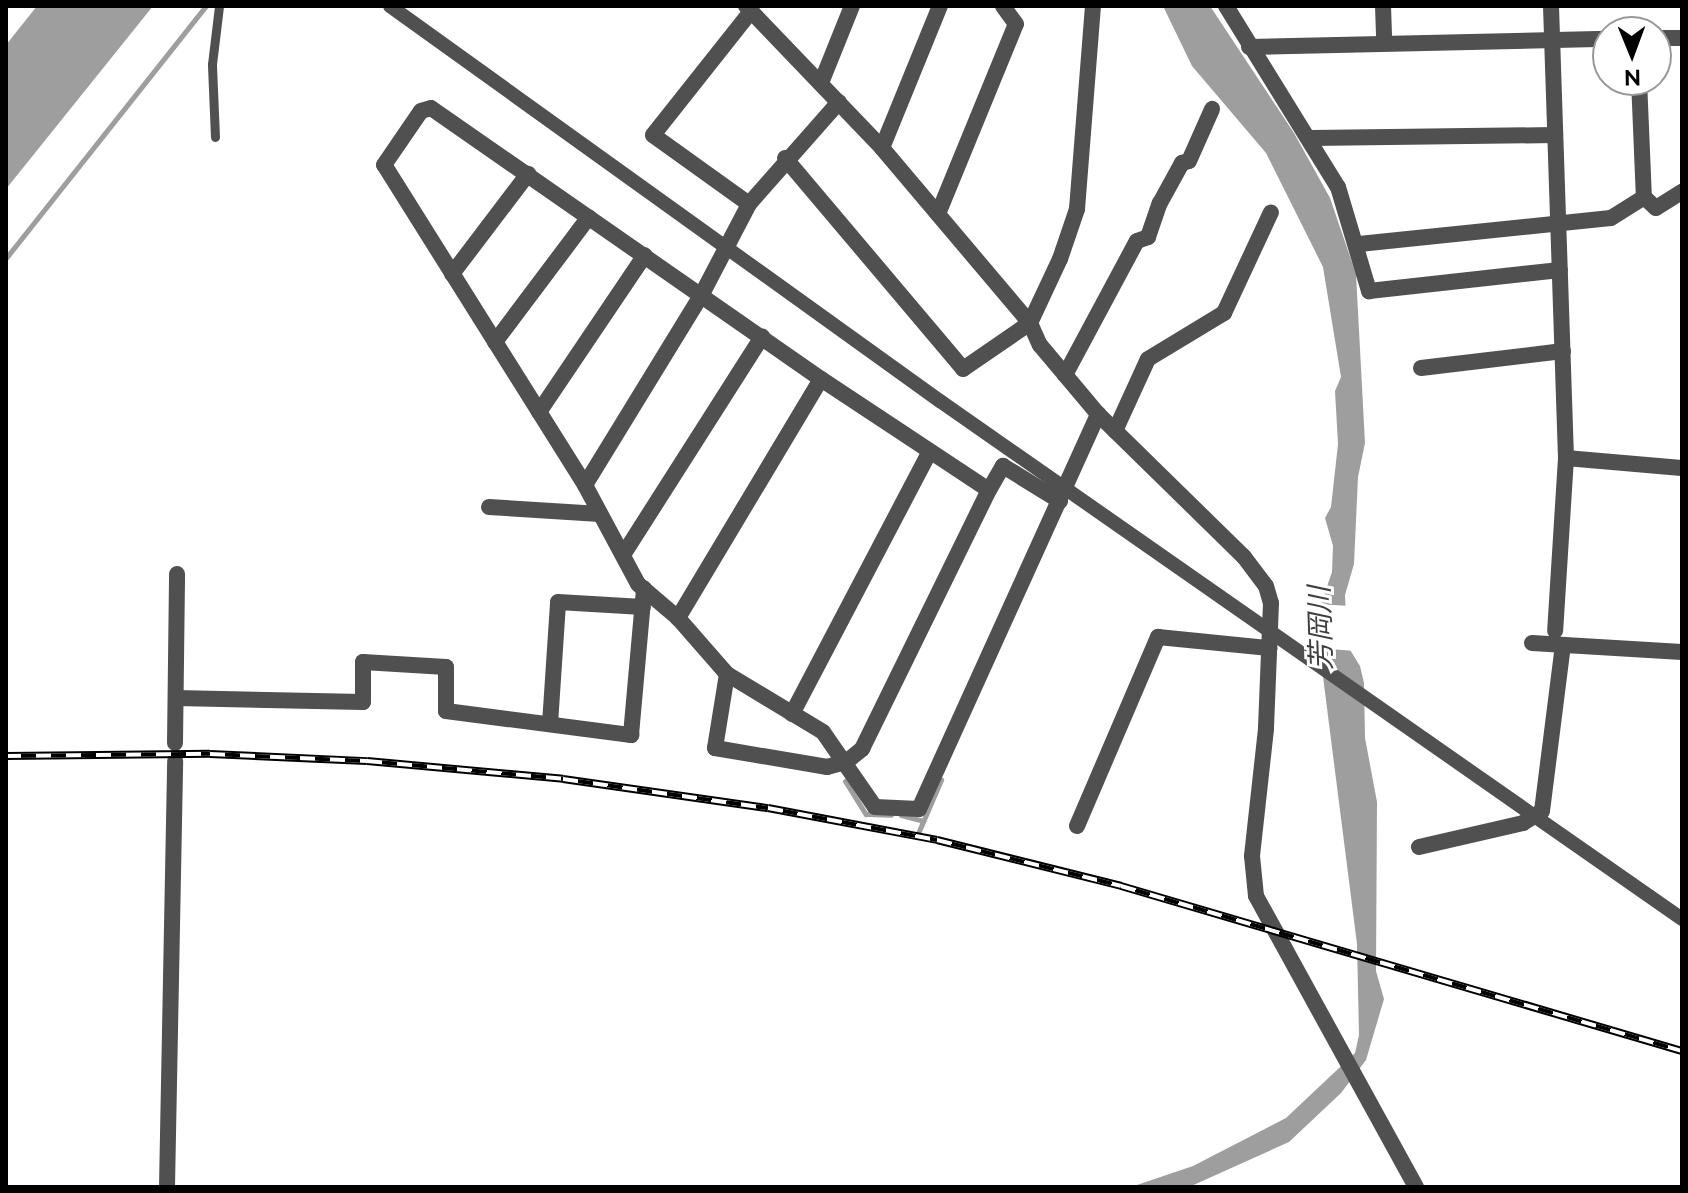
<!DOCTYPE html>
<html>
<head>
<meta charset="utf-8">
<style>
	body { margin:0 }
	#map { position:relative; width:1688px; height:1193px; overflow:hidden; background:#fff; font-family:Raleway,"Noto Sans JP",sans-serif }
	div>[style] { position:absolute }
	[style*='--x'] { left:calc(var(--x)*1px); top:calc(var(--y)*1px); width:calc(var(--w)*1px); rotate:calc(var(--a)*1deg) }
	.water>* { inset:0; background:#9e9e9e }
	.pier>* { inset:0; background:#fff }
	.stream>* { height:5px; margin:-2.5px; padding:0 2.5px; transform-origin:2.5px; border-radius:2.5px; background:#9e9e9e }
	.service>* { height:9px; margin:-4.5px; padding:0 4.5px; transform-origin:4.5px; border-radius:4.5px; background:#505050 }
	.pedestrian>* { height:14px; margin:-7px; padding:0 7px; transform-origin:7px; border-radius:7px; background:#505050 }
	.minor>* { height:16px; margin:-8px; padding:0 8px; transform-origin:8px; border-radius:8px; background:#505050 }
	.tertiary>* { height:16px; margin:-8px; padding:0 8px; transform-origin:8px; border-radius:8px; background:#505050 }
	.rail>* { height:8px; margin-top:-4px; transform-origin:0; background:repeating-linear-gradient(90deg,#fff 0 15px,#000 0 30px); box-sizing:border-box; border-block:2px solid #000 }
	span { translate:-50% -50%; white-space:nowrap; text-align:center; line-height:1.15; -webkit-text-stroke:6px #fff; paint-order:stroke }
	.water-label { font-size:28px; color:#3f3f3f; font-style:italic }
	.frame { position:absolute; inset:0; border:8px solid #000; pointer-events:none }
	.north { position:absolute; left:1592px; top:16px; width:80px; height:80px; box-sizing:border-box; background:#fff; border:2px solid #999; border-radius:50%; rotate:179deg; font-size:22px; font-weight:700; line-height:32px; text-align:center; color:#000 }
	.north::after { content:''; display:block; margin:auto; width:28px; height:36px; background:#000; clip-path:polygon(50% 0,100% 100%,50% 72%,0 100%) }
</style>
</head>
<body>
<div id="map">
	<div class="water">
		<div style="clip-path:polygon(37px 6px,153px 6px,6px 189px,6px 45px)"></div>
		<div style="clip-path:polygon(1163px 6px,1210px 6px,1294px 133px,1330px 198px,1356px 274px,1365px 443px,1358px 477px,1354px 564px,1345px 595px,1347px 645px,1360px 666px,1364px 683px,1365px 738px,1377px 802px,1376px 971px,1384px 999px,1366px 1060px,1341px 1093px,1289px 1142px,1189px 1187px,1131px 1187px,1193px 1166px,1286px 1118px,1355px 1053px,1359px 1035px,1357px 944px,1320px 653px,1322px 601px,1332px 572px,1333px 546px,1325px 518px,1331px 507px,1338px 444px,1335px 391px,1341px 377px,1323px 267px,1266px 153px,1192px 66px)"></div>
	</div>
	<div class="pier">
		<div style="clip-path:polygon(1317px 604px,1350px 606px,1355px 651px,1316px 648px)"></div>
	</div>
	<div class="stream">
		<div style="--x:6;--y:258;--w:322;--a:-51.6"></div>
		<div style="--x:845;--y:781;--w:39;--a:58"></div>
		<div style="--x:866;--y:814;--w:25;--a:2"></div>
		<div style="--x:901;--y:815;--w:23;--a:15"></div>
		<div style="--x:919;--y:831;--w:56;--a:-66.7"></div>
	</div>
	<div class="service">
		<div style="--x:215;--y:137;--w:73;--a:-92.4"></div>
		<div style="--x:212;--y:64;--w:58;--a:-83.1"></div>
	</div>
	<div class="pedestrian">
		<div style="--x:390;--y:6;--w:677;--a:35.69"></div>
		<div style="--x:940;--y:401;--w:905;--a:34.92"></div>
	</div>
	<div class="minor">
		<div style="--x:746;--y:6;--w:197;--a:46.2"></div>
		<div style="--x:882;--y:148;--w:229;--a:49.8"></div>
		<div style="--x:1030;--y:323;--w:24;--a:66"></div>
		<div style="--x:1040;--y:345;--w:90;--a:50"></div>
		<div style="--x:1098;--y:414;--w:204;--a:44.4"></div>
		<div style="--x:1244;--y:557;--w:36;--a:53"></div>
		<div style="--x:1266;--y:586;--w:18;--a:74"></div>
		<div style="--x:1271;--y:603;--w:126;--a:92.3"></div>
		<div style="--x:1266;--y:729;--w:128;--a:96.3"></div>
		<div style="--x:1252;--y:856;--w:40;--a:84.3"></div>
		<div style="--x:1256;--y:896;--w:332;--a:61.2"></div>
		<div style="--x:1226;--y:6;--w:213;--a:58.3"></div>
		<div style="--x:1338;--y:187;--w:109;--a:73.4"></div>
		<div style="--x:1369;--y:291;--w:192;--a:-6.3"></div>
		<div style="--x:1383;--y:6;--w:36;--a:88"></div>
		<div style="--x:1551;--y:6;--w:452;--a:88.1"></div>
		<div style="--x:1566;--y:458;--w:173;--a:93.6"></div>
		<div style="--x:1656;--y:38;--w:26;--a:0"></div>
		<div style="--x:1249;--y:47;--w:359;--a:-1.3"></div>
		<div style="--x:1639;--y:80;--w:117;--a:87.6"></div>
		<div style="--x:1644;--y:197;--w:16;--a:43"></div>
		<div style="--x:1656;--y:208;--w:31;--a:-32"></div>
		<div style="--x:821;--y:83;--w:83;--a:-68.1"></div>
		<div style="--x:431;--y:108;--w:475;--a:34.8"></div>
		<div style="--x:821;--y:379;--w:279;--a:120.9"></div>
		<div style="--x:678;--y:618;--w:52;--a:-139.6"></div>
		<div style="--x:638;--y:584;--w:112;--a:-118.2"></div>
		<div style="--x:585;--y:485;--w:378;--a:-122.1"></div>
		<div style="--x:384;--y:165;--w:65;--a:-55.6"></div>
		<div style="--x:421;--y:111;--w:10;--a:-17"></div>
		<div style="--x:1311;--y:138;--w:244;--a:-0.7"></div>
		<div style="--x:882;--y:148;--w:153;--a:-67.8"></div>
		<div style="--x:785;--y:158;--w:276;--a:49.8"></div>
		<div style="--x:963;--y:369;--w:81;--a:-34.5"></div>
		<div style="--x:1030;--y:323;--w:71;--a:-64.9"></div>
		<div style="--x:1060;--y:259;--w:53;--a:-71.2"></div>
		<div style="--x:1077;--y:209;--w:204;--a:-85.5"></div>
		<div style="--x:749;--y:204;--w:118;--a:-144.3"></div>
		<div style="--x:653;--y:135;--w:159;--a:-51.6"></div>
		<div style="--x:938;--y:214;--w:205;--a:-67.7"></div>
		<div style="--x:1016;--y:24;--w:22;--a:-126"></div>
		<div style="--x:1359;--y:244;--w:253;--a:-5.9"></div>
		<div style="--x:1611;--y:218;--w:39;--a:-32"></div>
		<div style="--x:452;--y:274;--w:126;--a:-52.8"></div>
		<div style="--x:495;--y:342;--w:156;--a:-53.1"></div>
		<div style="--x:1421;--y:368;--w:143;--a:-6.8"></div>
		<div style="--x:1065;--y:375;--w:152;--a:-61.8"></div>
		<div style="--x:1137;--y:241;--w:12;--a:-20"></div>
		<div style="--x:1148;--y:237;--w:36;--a:-71"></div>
		<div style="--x:1160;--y:203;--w:46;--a:-61.2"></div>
		<div style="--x:1182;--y:163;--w:7;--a:-16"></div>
		<div style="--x:1189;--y:161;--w:57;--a:-66.1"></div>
		<div style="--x:821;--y:379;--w:201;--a:33.5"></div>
		<div style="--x:989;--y:490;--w:28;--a:-60"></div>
		<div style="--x:1003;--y:466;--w:67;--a:31.6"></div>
		<div style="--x:539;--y:412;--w:189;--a:-56"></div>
		<div style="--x:1115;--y:431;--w:79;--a:-65.4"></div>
		<div style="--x:1148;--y:359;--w:89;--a:-31.2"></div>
		<div style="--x:1224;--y:313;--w:111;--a:-65"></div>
		<div style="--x:1566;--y:458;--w:116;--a:4.9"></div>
		<div style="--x:585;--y:485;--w:224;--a:-58.5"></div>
		<div style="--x:702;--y:294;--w:102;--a:-62.4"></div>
		<div style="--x:749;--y:204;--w:136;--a:-48.6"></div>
		<div style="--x:489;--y:507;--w:111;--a:3.6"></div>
		<div style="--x:623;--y:555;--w:259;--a:-57.5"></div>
		<div style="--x:678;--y:618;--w:74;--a:48.8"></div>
		<div style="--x:727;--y:674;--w:112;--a:31.1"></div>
		<div style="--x:823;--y:732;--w:91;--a:55.3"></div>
		<div style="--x:875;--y:807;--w:44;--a:2.6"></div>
		<div style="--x:919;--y:809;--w:434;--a:-65.6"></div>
		<div style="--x:727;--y:674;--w:75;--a:99.2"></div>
		<div style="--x:715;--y:748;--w:114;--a:9.6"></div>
		<div style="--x:827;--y:767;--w:20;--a:-15"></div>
		<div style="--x:846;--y:762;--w:21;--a:-39"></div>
		<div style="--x:862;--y:749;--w:288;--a:-63.9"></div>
		<div style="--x:176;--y:698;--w:187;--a:1.2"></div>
		<div style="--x:363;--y:702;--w:40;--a:-90"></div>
		<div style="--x:363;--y:662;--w:83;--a:3.4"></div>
		<div style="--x:446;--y:667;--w:44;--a:90"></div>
		<div style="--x:446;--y:711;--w:187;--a:7.4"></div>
		<div style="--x:631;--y:735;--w:147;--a:-84.9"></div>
		<div style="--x:792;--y:714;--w:295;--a:-62.3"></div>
		<div style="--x:550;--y:724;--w:122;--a:-86.2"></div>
		<div style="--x:558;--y:602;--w:85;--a:3.4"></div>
		<div style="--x:175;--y:743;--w:169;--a:-89.3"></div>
		<div style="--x:1077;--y:826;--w:206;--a:-66.8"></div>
		<div style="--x:1158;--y:637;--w:112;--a:5.7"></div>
		<div style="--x:1419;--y:847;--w:107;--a:-13"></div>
		<div style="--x:1523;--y:823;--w:22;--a:-32"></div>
		<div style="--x:1542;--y:811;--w:167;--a:-82.8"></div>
		<div style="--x:167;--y:1187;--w:426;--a:-88.9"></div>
	</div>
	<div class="tertiary">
		<div style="--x:1532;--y:643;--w:150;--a:3.4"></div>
	</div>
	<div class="rail">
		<div style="--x:6;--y:756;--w:204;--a:-0.6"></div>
		<div style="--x:210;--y:754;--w:157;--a:2.6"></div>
		<div style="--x:367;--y:761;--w:197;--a:5.2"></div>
		<div style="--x:563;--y:779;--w:207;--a:8.1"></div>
		<div style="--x:768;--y:808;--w:172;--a:10.7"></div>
		<div style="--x:937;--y:840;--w:190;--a:14"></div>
		<div style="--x:1121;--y:886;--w:585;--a:16.39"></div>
	</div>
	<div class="water-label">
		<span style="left:1321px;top:628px;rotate:-92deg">芳岡川</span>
	</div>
	<div class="frame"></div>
	<div class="north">N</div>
</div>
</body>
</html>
